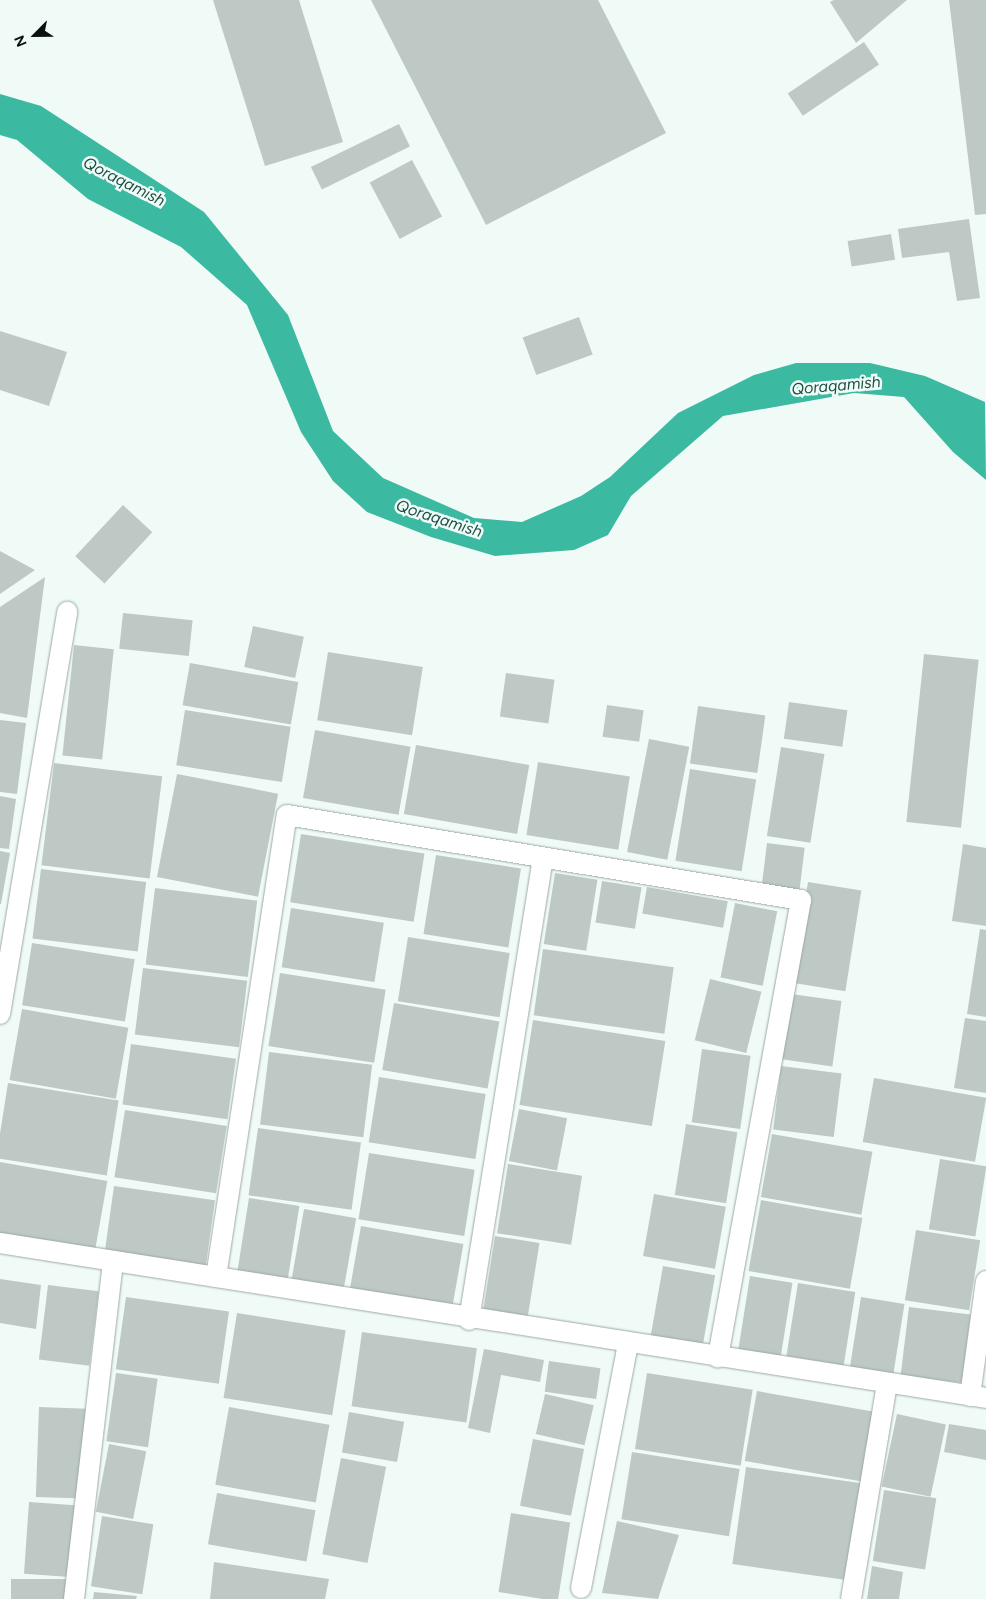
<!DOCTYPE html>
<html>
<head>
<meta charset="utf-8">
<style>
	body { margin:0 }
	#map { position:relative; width:986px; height:1599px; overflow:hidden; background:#f0fbf8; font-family:Figtree,sans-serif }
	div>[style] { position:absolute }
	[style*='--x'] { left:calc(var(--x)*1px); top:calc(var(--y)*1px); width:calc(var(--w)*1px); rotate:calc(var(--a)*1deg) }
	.water>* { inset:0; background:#3cbaa1 }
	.building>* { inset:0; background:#bec9c6; transform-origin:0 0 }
	.roads { filter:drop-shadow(0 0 1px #9da8a5) drop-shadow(0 0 1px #9da8a5) }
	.street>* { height:20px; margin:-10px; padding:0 10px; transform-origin:10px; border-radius:10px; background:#fff }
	span { translate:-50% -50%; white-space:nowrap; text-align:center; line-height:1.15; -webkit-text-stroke:5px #f0fbf8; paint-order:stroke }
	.water-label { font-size:16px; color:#1c5045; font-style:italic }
	.north { position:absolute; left:10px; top:10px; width:50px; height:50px; -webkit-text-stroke:4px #f0fbf8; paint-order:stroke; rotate:247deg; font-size:14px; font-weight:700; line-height:20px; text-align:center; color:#0d110f }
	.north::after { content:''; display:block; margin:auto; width:18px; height:22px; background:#0d110f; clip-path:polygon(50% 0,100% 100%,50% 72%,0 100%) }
</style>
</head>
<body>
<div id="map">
	<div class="water">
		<div style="clip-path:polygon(0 94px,41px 106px,204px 212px,288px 315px,333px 431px,383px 478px,474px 518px,522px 522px,581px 496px,610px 477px,678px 413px,754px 375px,796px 363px,870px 363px,925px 376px,985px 402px,986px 480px,953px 452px,904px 397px,854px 393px,723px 416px,631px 496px,608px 535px,574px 550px,495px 556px,431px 537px,367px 512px,333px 481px,301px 432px,247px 305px,181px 247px,88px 199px,17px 140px,0 135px)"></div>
	</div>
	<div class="building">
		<div style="clip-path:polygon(213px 0,299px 0,343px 142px,265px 166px)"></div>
		<div style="clip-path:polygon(371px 0,598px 0,666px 133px,486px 225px)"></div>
		<div style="clip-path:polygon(834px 0,907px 0,856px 43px,830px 2px)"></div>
		<div style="clip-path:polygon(949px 0,986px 0,986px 214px,975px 215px)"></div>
		<div style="left:864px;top:42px;width:27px;height:92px;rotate:56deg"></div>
		<div style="left:399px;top:124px;width:25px;height:98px;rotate:64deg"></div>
		<div style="left:412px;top:160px;width:64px;height:48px;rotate:62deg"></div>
		<div style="clip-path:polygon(969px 219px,980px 298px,957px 301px,949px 252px,902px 258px,898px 229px)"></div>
		<div style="left:891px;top:234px;width:26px;height:44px;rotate:81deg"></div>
		<div style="left:579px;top:317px;width:40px;height:60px;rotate:70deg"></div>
		<div style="clip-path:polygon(0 331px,67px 352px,49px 406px,0 390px)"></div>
		<div style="left:123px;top:505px;width:40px;height:70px;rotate:43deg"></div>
		<div style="clip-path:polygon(0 551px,35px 570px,0 594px)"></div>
		<div style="clip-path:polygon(45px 577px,27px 718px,0 713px,0 607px)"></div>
		<div style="left:123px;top:613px;width:70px;height:36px;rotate:6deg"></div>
		<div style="left:253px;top:626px;width:52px;height:42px;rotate:12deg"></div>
		<div style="left:74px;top:645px;width:40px;height:111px;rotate:6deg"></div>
		<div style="left:328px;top:652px;width:96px;height:69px;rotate:9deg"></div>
		<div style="left:924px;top:654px;width:55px;height:169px;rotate:6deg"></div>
		<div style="left:190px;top:663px;width:110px;height:43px;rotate:10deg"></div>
		<div style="left:506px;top:673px;width:49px;height:44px;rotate:8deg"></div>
		<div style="left:789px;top:702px;width:59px;height:37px;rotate:8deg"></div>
		<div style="left:607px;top:705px;width:37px;height:32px;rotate:8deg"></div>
		<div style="left:698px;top:706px;width:68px;height:58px;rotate:8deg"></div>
		<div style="left:185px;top:710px;width:107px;height:56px;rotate:9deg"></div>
		<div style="clip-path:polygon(0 720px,26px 723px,17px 794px,0 792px)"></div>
		<div style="left:315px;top:730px;width:97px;height:69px;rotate:10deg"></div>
		<div style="left:649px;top:739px;width:41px;height:115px;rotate:11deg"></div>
		<div style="left:416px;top:745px;width:115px;height:70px;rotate:10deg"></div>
		<div style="left:781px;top:747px;width:44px;height:90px;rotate:9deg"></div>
		<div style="left:538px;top:762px;width:93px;height:74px;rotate:9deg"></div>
		<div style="left:54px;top:763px;width:109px;height:103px;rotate:7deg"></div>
		<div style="left:690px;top:769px;width:67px;height:93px;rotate:9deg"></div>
		<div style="left:177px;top:774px;width:103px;height:105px;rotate:11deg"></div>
		<div style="clip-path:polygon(0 796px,16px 799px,9px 849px,0 848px)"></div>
		<div style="left:301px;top:834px;width:125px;height:69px;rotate:9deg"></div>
		<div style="left:767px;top:843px;width:38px;height:42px;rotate:7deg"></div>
		<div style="clip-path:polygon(963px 844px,986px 848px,986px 926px,952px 921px)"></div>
		<div style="clip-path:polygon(0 851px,10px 853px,1px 904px,0 904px)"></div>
		<div style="left:436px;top:855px;width:86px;height:80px;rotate:9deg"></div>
		<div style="left:41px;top:869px;width:106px;height:70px;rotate:7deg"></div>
		<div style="left:555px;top:873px;width:43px;height:72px;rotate:9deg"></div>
		<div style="left:602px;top:881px;width:40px;height:42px;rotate:9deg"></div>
		<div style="left:808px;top:882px;width:54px;height:102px;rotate:9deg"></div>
		<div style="left:647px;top:887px;width:82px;height:27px;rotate:10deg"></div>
		<div style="left:155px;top:888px;width:103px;height:77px;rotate:7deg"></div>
		<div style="left:735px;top:903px;width:43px;height:76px;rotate:11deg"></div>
		<div style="left:291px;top:908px;width:94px;height:60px;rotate:9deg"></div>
		<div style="clip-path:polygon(980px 929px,986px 930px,986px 1017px,967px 1014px)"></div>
		<div style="left:408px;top:937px;width:103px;height:65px;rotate:9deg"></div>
		<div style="left:32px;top:943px;width:104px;height:63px;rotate:9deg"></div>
		<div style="left:543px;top:949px;width:132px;height:67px;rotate:8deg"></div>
		<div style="left:143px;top:968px;width:105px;height:67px;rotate:7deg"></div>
		<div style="left:280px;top:973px;width:107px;height:74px;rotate:9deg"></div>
		<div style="left:710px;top:979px;width:53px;height:63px;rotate:14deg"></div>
		<div style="left:791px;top:994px;width:51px;height:66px;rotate:8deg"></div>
		<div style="left:394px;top:1003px;width:107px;height:68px;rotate:10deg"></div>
		<div style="left:22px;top:1009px;width:108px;height:72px;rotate:10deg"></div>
		<div style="clip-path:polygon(965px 1018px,986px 1021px,986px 1093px,954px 1088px)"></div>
		<div style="left:533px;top:1020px;width:134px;height:86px;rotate:9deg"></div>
		<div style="left:131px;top:1044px;width:106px;height:61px;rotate:8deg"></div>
		<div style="left:702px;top:1049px;width:49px;height:74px;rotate:8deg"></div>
		<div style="left:269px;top:1052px;width:104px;height:73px;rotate:7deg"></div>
		<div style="left:781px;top:1066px;width:61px;height:64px;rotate:7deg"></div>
		<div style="left:379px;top:1077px;width:108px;height:66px;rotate:9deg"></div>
		<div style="left:874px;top:1078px;width:114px;height:65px;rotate:10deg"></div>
		<div style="left:8px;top:1083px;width:112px;height:76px;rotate:9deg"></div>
		<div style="left:519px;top:1109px;width:49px;height:53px;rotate:11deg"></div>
		<div style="left:125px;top:1110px;width:103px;height:68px;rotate:9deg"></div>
		<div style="left:686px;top:1124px;width:52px;height:72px;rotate:9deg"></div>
		<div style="left:258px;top:1128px;width:104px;height:68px;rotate:8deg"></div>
		<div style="left:772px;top:1134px;width:102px;height:64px;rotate:10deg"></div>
		<div style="left:369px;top:1153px;width:107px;height:67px;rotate:9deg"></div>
		<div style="left:940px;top:1159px;width:47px;height:71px;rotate:9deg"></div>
		<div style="left:0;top:1162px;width:109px;height:72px;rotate:10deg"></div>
		<div style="left:508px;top:1164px;width:75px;height:70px;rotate:9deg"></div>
		<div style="left:114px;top:1186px;width:102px;height:68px;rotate:8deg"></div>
		<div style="left:654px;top:1194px;width:73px;height:63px;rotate:10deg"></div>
		<div style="left:249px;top:1198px;width:51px;height:74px;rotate:9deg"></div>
		<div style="left:761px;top:1200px;width:103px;height:72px;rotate:10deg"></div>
		<div style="left:304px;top:1209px;width:53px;height:71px;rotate:10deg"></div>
		<div style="left:361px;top:1226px;width:104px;height:63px;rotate:10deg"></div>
		<div style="left:916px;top:1230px;width:65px;height:71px;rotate:9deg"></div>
		<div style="left:495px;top:1236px;width:45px;height:78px;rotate:9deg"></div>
		<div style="left:663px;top:1266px;width:53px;height:71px;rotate:10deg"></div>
		<div style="left:750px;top:1276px;width:43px;height:74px;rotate:9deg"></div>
		<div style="clip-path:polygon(0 1279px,41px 1285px,36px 1329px,0 1323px)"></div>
		<div style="left:798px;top:1283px;width:58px;height:74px;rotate:9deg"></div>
		<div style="left:48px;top:1285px;width:51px;height:75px;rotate:7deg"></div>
		<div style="left:126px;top:1297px;width:104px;height:73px;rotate:8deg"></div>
		<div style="left:861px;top:1297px;width:44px;height:71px;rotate:9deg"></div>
		<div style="left:909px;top:1307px;width:62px;height:69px;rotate:7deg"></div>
		<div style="left:237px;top:1313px;width:110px;height:86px;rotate:9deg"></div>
		<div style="left:362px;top:1332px;width:116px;height:75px;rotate:8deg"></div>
		<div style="clip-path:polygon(484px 1349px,544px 1360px,540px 1382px,501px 1375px,490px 1433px,468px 1428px)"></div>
		<div style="left:549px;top:1361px;width:52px;height:31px;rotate:8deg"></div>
		<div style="left:116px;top:1373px;width:42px;height:69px;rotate:8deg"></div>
		<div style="left:647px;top:1373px;width:107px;height:77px;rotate:9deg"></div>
		<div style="left:757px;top:1391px;width:119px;height:71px;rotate:10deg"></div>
		<div style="left:545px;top:1394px;width:50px;height:41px;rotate:13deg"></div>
		<div style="left:39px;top:1407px;width:48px;height:90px;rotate:2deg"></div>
		<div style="left:229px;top:1407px;width:102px;height:79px;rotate:10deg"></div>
		<div style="left:349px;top:1412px;width:56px;height:41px;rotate:10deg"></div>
		<div style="left:897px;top:1414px;width:50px;height:74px;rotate:12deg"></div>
		<div style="clip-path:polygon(949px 1424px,986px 1430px,986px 1460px,944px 1452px)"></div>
		<div style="left:533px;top:1439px;width:52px;height:68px;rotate:11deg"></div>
		<div style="left:109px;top:1444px;width:38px;height:69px;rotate:11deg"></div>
		<div style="left:632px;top:1452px;width:109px;height:68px;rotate:9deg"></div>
		<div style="left:341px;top:1458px;width:46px;height:98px;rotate:11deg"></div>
		<div style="left:746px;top:1467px;width:117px;height:98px;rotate:8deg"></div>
		<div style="left:884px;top:1490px;width:53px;height:72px;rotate:9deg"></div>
		<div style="left:217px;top:1493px;width:100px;height:52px;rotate:10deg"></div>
		<div style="left:29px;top:1502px;width:46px;height:72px;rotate:4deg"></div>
		<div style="left:511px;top:1513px;width:60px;height:80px;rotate:9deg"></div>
		<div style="left:102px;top:1516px;width:52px;height:71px;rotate:9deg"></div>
		<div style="clip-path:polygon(617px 1521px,679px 1535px,658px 1599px,602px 1593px)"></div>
		<div style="clip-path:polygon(214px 1562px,329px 1579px,325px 1599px,210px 1599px)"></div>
		<div style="clip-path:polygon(872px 1566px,903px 1572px,899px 1599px,867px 1599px)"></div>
		<div style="left:11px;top:1579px;width:56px;height:20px"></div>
		<div style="clip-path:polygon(94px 1592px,137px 1596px,136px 1599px,93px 1599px)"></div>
	</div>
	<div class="roads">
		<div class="street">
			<div style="--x:0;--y:1014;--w:408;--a:-80.5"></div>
			<div style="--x:0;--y:1243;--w:998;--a:8.93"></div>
			<div style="--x:216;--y:1277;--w:467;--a:-81.3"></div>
			<div style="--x:287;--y:815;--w:521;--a:9.39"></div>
			<div style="--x:801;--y:900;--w:465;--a:100.3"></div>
			<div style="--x:469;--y:1320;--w:468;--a:-80.9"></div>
			<div style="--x:970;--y:1396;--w:116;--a:-82.1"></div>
			<div style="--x:581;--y:1588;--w:248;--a:-79.1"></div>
			<div style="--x:74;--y:1599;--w:338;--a:-83.4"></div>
			<div style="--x:851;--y:1599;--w:218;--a:-80.5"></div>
		</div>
	</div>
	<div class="water-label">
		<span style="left:124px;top:182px;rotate:27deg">Qoraqamish</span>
		<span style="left:836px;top:386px;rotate:-5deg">Qoraqamish</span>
		<span style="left:439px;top:519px;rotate:18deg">Qoraqamish</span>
	</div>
	<div class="north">N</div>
</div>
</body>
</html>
